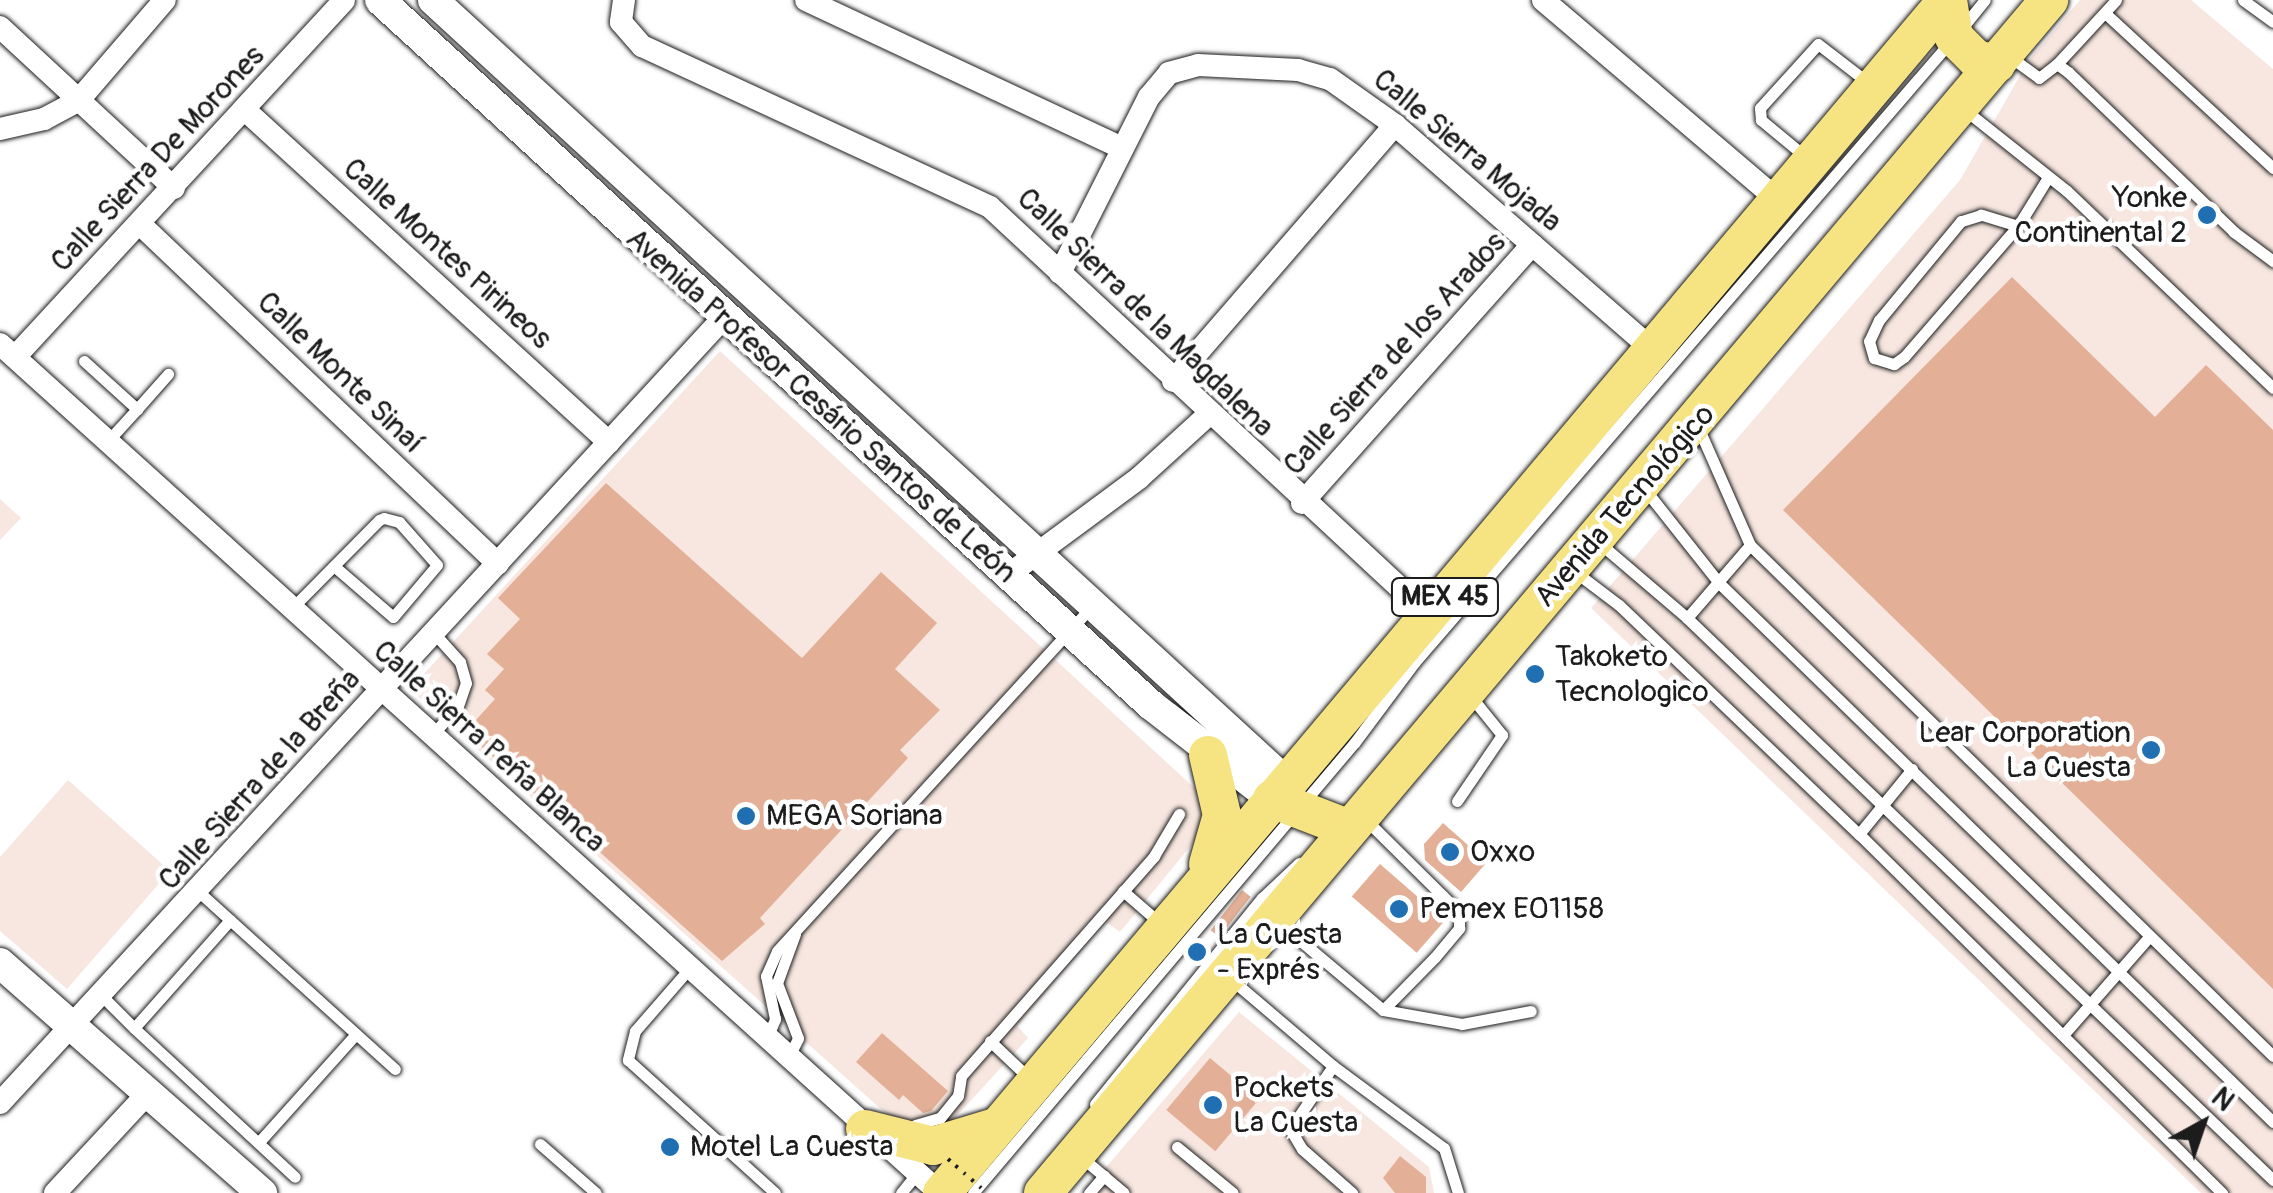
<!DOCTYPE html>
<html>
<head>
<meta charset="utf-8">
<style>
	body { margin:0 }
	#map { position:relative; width:2273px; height:1193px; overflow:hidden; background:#fff; font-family:Pangolin,sans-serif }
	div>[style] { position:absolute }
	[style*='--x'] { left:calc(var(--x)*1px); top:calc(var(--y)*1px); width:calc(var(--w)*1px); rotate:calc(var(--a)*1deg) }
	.built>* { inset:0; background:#f7e7e0 }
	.building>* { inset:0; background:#e3af96; transform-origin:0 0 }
	.roads { filter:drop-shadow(0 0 2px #1c1c1c) drop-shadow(0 0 2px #1c1c1c) }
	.service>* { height:11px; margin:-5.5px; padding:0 5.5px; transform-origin:5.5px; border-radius:5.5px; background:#fff }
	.minor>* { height:22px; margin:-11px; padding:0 11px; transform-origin:11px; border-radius:11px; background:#fff }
	.tertiary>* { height:30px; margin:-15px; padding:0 15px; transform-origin:15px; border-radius:15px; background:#fff }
	.primary>* { height:38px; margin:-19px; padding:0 19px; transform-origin:19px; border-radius:19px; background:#f6e381 }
	.path-bridge>* { height:4px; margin-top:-2px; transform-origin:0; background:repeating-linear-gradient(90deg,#1c1c1c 0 2.5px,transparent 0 10.5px) }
	.dots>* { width:28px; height:28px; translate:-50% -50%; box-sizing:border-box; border:5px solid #fff; border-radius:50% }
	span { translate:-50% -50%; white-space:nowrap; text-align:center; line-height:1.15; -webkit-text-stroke:9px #fff; paint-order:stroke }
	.shield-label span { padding:2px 8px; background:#fff; border:2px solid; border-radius:8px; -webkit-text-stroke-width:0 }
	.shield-label { font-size:28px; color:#1c1c1c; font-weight:700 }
	.street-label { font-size:30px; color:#1c1c1c }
	.poi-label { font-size:30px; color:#1c1c1c }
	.right { translate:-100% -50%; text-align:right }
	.left { translate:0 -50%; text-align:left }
	.north { position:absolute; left:2153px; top:1073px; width:100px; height:100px; -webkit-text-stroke:8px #fff; paint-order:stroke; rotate:40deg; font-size:28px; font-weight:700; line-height:40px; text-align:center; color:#1c1c1c }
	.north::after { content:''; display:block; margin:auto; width:35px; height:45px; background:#1c1c1c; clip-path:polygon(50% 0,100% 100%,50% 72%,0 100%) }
</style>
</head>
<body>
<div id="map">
	<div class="built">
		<div style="clip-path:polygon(2080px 0,2191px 0,2273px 69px,2273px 1193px,2201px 1193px,1591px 608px,1960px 180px,2029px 60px)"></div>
		<div style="clip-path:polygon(720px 351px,1201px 794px,1202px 832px,1120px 932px,1106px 922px,1017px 1026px,1028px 1038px,944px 1130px,891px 1118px,410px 689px)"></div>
		<div style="clip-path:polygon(0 499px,21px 518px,0 540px)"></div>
		<div style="clip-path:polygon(68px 780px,170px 871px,67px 989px,0 931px,0 857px)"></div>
		<div style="clip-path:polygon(1239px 1012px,1429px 1167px,1434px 1193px,1084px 1193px)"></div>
	</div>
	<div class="building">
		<div style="clip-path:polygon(2012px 277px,2155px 417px,2206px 365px,2273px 430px,2273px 989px,1783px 510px)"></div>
		<div style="clip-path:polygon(606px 483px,802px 658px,881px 572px,937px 623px,895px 669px,940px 710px,900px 750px,908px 758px,760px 918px,765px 924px,722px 961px,465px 732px,495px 699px,485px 690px,504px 669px,487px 654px,520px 619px,498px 598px)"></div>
		<div style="clip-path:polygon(1443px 823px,1487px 862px,1461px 892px,1425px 860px,1424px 844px)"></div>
		<div style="left:1380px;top:864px;width:86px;height:43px;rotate:41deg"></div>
		<div style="left:1242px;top:890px;width:11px;height:51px;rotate:38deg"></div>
		<div style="clip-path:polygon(882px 1033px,948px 1091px,931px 1111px,923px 1113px,903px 1095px,899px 1100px,856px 1062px)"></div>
		<div style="left:1210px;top:1058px;width:64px;height:68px;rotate:40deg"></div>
		<div style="clip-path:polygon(1400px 1156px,1426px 1177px,1426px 1193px,1395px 1193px,1383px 1178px)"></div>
	</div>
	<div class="roads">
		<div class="service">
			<div style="--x:2243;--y:0;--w:37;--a:36"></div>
			<div style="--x:2105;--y:13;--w:229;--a:42.7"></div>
			<div style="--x:1962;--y:28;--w:36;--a:-51"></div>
			<div style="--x:2009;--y:56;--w:37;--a:36"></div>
			<div style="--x:2039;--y:78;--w:23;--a:-38"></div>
			<div style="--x:2057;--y:64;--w:14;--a:36"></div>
			<div style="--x:2068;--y:72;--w:231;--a:43.9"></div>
			<div style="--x:2234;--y:232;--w:49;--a:36.6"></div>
			<div style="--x:2057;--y:64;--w:87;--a:-47.3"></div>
			<div style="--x:1965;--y:110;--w:130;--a:38.5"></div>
			<div style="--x:2067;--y:191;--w:285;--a:43.7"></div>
			<div style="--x:1807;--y:158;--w:60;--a:-140.4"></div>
			<div style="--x:1761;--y:120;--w:12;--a:-95"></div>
			<div style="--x:1760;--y:108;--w:86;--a:-47.8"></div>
			<div style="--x:1818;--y:44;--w:66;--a:37.6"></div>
			<div style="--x:2018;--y:226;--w:39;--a:-163"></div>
			<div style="--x:1981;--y:215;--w:21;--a:163"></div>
			<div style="--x:1961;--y:221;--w:129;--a:129.6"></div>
			<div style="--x:1879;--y:320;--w:23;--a:115"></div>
			<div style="--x:1869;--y:341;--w:18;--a:74"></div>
			<div style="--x:1874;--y:358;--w:21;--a:17"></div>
			<div style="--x:1894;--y:364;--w:12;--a:-35"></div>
			<div style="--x:1904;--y:357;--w:174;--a:-49"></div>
			<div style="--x:2018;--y:226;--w:55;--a:-58.3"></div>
			<div style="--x:84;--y:361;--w:72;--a:42.2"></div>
			<div style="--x:137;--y:409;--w:45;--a:132.3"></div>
			<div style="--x:137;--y:409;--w:47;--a:-48.5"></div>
			<div style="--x:1698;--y:427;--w:129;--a:66.2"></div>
			<div style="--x:1750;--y:545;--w:731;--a:44.34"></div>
			<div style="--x:1643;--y:487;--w:122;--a:51.6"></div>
			<div style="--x:1719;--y:583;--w:773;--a:44.21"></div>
			<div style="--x:1597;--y:541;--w:118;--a:40.5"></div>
			<div style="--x:1687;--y:618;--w:96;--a:-49.2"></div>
			<div style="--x:1574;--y:571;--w:56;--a:37.1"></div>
			<div style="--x:1619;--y:605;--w:332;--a:43.7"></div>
			<div style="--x:1859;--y:834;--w:511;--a:44.68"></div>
			<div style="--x:292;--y:608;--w:124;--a:-45.3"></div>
			<div style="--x:379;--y:520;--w:5;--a:-22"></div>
			<div style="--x:384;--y:518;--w:16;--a:15"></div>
			<div style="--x:399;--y:522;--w:57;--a:48.5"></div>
			<div style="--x:437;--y:565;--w:68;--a:130.2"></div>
			<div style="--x:393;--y:617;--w:78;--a:-139.2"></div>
			<div style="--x:1687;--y:618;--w:812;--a:43.8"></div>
			<div style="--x:432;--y:735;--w:39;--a:-48"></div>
			<div style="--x:458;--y:706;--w:24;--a:-71"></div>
			<div style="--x:466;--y:683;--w:22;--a:-106"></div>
			<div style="--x:460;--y:662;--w:38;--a:-132"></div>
			<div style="--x:1457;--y:801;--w:80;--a:-55.7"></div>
			<div style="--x:1502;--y:735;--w:53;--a:-128.8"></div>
			<div style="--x:1859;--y:834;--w:84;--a:-50.8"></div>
			<div style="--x:1123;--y:891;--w:50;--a:41"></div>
			<div style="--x:199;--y:892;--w:264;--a:42.1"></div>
			<div style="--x:230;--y:920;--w:144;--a:131.6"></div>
			<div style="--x:134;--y:1028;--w:219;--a:42.8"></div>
			<div style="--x:1277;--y:921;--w:138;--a:40"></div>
			<div style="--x:1383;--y:1010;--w:74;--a:-45.5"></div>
			<div style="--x:1435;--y:957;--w:38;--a:-50"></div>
			<div style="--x:1459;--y:928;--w:16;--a:-90"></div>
			<div style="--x:1459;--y:912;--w:129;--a:-135.3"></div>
			<div style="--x:688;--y:970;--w:81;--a:131"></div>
			<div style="--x:635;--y:1031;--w:30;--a:104"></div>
			<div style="--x:628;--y:1060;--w:198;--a:42.1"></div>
			<div style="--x:1232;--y:980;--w:133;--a:40.4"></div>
			<div style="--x:1333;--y:1066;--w:76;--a:124.3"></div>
			<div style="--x:1290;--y:1129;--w:23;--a:59"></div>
			<div style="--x:1302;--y:1149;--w:67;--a:41.3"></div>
			<div style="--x:103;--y:997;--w:44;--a:45"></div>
			<div style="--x:1383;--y:1010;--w:80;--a:10"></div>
			<div style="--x:1462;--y:1024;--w:70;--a:-10.7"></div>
			<div style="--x:2064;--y:1034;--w:129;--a:-48.8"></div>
			<div style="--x:767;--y:1038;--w:21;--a:-67"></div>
			<div style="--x:775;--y:1019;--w:44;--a:-101.8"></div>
			<div style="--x:766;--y:976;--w:27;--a:-66"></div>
			<div style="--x:777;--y:951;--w:467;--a:-47.6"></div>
			<div style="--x:990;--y:1041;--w:57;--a:43.6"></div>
			<div style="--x:788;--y:1058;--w:22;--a:-63"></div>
			<div style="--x:798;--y:1038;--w:59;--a:-110.9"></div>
			<div style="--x:777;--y:983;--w:52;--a:-69.8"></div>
			<div style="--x:1333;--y:1066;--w:138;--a:36.5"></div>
			<div style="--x:1444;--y:1148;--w:47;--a:72.7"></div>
			<div style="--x:1095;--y:1104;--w:265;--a:-51"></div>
			<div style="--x:1262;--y:898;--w:51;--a:-43.4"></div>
			<div style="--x:915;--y:1125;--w:26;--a:-16"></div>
			<div style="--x:940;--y:1118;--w:28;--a:-51"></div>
			<div style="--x:958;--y:1096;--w:20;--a:-81"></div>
			<div style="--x:961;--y:1076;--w:293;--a:-48.7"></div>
			<div style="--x:1154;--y:856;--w:49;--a:-59.2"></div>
			<div style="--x:259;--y:1142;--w:145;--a:-48.1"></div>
			<div style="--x:540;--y:1144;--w:74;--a:41.2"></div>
			<div style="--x:1177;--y:1147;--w:72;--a:39.4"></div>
			<div style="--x:1080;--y:1156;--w:57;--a:40.1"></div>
			<div style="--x:901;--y:1193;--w:26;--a:-51"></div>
			<div style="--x:973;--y:1193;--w:591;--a:-49.74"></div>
			<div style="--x:1355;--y:742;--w:99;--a:-53.2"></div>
			<div style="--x:1414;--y:663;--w:820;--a:-49.2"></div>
			<div style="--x:1089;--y:1193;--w:23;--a:-49"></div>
		</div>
		<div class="minor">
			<div style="--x:624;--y:0;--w:22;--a:98"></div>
			<div style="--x:621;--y:22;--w:32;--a:49"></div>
			<div style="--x:642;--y:46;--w:383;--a:24.8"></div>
			<div style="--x:990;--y:207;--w:599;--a:42.9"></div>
			<div style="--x:806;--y:0;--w:349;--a:25.1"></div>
			<div style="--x:1543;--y:0;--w:309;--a:40.4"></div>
			<div style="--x:0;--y:27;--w:237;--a:42.8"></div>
			<div style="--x:245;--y:110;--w:493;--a:42.4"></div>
			<div style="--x:0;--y:129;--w:45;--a:-12.8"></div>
			<div style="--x:44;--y:119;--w:38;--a:-28"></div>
			<div style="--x:78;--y:101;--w:133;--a:-49.3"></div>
			<div style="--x:141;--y:225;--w:492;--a:43.5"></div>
			<div style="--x:1060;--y:273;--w:197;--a:-63.2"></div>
			<div style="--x:1149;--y:97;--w:31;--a:-50"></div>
			<div style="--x:1169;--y:73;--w:30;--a:-15"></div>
			<div style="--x:1198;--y:65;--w:100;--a:2.9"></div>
			<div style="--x:1298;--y:70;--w:33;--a:16"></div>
			<div style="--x:1330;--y:79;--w:80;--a:35.3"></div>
			<div style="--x:1395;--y:125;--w:342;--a:41.1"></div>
			<div style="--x:0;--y:344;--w:1267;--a:42.09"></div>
			<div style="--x:15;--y:357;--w:485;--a:-47.3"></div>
			<div style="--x:1173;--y:381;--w:339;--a:-49.1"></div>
			<div style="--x:1302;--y:503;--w:346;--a:-48.3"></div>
			<div style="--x:1008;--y:575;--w:163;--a:-36.5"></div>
			<div style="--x:1139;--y:478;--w:93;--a:-42.4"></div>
			<div style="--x:0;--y:1103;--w:1067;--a:-47.35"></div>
			<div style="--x:55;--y:1193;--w:137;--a:-47.1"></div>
		</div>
		<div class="tertiary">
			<div style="--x:380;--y:0;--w:1045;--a:42.44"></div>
			<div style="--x:1151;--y:705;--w:153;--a:37.8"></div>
			<div style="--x:433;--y:0;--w:1157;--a:42.51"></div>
			<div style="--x:0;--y:963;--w:349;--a:41.3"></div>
		</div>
		<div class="primary">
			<div style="--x:1948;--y:0;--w:37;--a:81"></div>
			<div style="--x:1954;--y:37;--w:31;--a:45"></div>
			<div style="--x:1976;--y:59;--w:21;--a:14"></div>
			<div style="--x:1208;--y:755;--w:62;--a:76.9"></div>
			<div style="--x:1222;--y:815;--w:51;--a:105.9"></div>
			<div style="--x:1272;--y:799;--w:80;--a:21.1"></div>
			<div style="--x:865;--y:1129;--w:70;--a:14"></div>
			<div style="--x:933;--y:1146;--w:62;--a:-17"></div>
			<div style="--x:942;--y:1193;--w:1560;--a:-49.89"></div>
			<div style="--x:1043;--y:1193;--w:1561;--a:-49.86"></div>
		</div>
	</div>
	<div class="path-bridge">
		<div style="--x:948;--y:1159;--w:52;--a:41.1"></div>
	</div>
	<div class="dots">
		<div style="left:2207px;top:215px;background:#1f6fb2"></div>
		<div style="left:1535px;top:674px;background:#1f6fb2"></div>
		<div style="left:2151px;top:750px;background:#1f6fb2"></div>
		<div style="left:746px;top:816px;background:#1f6fb2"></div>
		<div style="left:1450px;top:852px;background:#1f6fb2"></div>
		<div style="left:1399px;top:909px;background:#1f6fb2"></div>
		<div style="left:1197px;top:952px;background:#1f6fb2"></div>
		<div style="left:1213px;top:1105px;background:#1f6fb2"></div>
		<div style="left:670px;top:1147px;background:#1f6fb2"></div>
	</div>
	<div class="shield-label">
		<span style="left:1445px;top:597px">MEX 45</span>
	</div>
	<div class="street-label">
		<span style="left:1467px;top:151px;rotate:40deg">Calle Sierra Mojada</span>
		<span style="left:158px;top:159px;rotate:-47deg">Calle Sierra De Morones</span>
		<span style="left:447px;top:254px;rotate:42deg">Calle Montes Pirineos</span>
		<span style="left:1145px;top:313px;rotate:44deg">Calle Sierra de la Magdalena</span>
		<span style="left:1395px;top:354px;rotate:-48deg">Calle Sierra de los Arados</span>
		<span style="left:340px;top:373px;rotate:44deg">Calle Monte Sinaí</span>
		<span style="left:821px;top:406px;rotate:42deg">Avenida Profesor Cesário Santos de León</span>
		<span style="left:1625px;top:506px;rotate:-49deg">Avenida Tecnológico</span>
		<span style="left:489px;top:747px;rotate:42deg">Calle Sierra Peña Blanca</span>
		<span style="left:260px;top:780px;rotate:-48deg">Calle Sierra de la Breña</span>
	</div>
	<div class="poi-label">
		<span class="right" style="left:2187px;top:215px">Yonke<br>Continental 2</span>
		<span class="left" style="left:1555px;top:674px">Takoketo<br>Tecnologico</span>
		<span class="right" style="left:2131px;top:750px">Lear Corporation<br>La Cuesta</span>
		<span class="left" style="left:766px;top:816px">MEGA Soriana</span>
		<span class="left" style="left:1470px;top:852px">Oxxo</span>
		<span class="left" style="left:1419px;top:909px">Pemex E01158</span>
		<span class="left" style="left:1217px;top:952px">La Cuesta<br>- Exprés</span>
		<span class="left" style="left:1233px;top:1105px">Pockets<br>La Cuesta</span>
		<span class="left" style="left:690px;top:1147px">Motel La Cuesta</span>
	</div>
	<div class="north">N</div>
</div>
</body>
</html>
